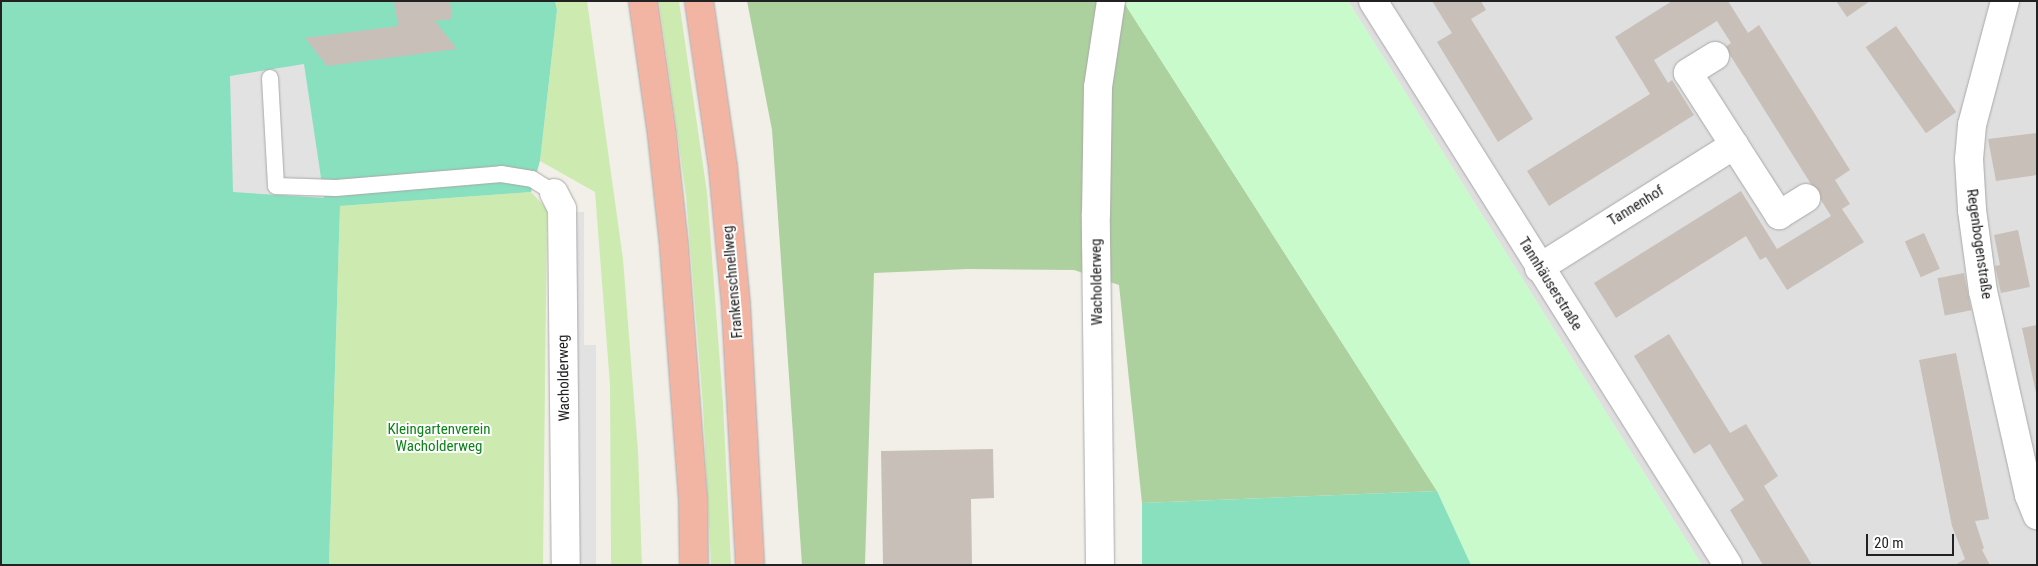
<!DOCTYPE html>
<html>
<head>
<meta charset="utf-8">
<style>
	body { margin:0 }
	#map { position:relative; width:2038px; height:566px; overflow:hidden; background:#f2efe9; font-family:"Roboto Condensed",sans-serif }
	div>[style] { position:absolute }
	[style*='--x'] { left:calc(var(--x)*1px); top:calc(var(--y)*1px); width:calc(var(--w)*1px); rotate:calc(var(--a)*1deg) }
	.residential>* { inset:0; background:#e0dfdf }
	.grass>* { inset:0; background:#cdebb0 }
	.forest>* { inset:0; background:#add19e }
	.park>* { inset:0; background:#c8facc }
	.pitch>* { inset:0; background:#88e0be }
	.parking>* { inset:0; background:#e2e2e2 }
	.building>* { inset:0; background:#c7bfb8; transform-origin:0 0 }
	.roads { filter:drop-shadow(0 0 1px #a9a9a9) drop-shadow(0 0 1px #a9a9a9) }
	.service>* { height:16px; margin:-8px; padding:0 8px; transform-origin:8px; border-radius:8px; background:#fff }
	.minor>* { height:28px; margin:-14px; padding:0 14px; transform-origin:14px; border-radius:14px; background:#fff }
	.trunk>* { height:28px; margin:-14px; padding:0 14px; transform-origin:14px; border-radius:14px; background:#f2b4a3 }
	span { translate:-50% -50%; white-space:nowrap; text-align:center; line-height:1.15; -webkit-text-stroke:4px #fff; paint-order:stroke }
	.street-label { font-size:15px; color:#222 }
	.park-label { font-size:15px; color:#0c8416 }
	.frame { position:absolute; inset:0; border:2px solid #222; pointer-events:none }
	.scale { position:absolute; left:1866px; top:534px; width:88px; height:22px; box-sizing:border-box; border:2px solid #222; border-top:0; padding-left:6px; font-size:15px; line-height:18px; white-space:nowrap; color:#222; -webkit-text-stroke:4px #fff; paint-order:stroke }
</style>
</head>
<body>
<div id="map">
	<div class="residential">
		<div style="clip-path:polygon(1348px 1px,2037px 1px,2037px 565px,1702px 565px)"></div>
	</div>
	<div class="grass">
		<div style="clip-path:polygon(555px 1px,587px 1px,623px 259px,638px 451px,642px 565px,611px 565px,610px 385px,595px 192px,540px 161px,557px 10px)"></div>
		<div style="clip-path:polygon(659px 1px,679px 1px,707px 192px,723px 403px,731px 565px,711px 565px,703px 406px,686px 196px)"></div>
		<div style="clip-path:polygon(531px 192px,547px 209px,543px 565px,329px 565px,340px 206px)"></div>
	</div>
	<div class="forest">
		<div style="clip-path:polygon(747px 1px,1123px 1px,1437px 491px,1142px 503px,1119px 285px,1074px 270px,968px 269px,874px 273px,865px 565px,802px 565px,772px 130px)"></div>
	</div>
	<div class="park">
		<div style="clip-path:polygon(1123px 1px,1348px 1px,1702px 565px,1471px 565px,1437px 491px)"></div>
	</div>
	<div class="pitch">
		<div style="clip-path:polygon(1px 1px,555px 1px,557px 10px,540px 161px,531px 192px,340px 206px,329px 565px,1px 565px)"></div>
		<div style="clip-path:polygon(1437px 491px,1471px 565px,1142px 565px,1142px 503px)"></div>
	</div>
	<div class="parking">
		<div style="clip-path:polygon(304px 64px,324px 198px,233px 192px,230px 76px)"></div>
		<div style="clip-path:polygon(574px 212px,584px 212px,584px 345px,596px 345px,596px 565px,574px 565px)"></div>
	</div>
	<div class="building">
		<div style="clip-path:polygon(394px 1px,450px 1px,452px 19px,435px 21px,457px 49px,327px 66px,305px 38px,398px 26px)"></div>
		<div style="clip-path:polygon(1432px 1px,1481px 1px,1486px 10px,1471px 19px,1533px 119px,1498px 142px,1437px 42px,1452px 33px)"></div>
		<div style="clip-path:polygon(1672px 1px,1728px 1px,1748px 33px,1759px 25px,1850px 170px,1835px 180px,1850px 204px,1842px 209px,1864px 242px,1787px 290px,1766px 257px,1760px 260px,1746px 236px,1616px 318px,1594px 283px,1741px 191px,1777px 249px,1831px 216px,1725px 47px,1731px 43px,1717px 21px,1654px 60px,1668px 83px,1672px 80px,1694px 115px,1549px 206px,1527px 171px,1650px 94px,1615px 37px)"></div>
		<div style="clip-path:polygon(1836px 1px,1870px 1px,1847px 17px)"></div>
		<div style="left:1896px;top:26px;width:105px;height:37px;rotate:55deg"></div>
		<div style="clip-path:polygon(2037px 133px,2037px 175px,1996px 181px,1988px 139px)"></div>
		<div style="clip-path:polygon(2018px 230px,2030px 287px,2001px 293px,1995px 266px,2000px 265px,1994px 235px)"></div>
		<div style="left:1924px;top:233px;width:39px;height:21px;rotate:66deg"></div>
		<div style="left:1964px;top:273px;width:38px;height:27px;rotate:79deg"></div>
		<div style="clip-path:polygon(2037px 325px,2037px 393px,2036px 393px,2022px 328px)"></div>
		<div style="clip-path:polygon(1669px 334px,1730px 433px,1746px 424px,1778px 476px,1764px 486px,1812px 565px,1763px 565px,1730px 510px,1744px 500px,1710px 444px,1694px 454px,1634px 356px)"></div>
		<div style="clip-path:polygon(1956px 353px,1989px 519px,1975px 521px,1984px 548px,1982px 550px,1990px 565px,1955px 565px,1965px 559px,1952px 526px,1919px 360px)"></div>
		<div style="clip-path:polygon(993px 449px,994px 498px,971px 499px,972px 565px,883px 565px,881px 451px)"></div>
	</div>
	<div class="roads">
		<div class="service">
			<div style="--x:270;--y:78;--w:108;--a:86.8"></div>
			<div style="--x:276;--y:186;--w:60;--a:1.9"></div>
			<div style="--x:336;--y:188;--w:166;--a:-4.8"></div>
			<div style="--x:501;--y:174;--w:31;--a:9"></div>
			<div style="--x:532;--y:179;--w:26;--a:32"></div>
		</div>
		<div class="minor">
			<div style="--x:1373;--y:1;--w:666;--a:57.81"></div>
			<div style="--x:2005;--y:1;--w:128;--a:104.9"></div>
			<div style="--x:1972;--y:125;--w:34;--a:95"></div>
			<div style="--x:1969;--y:159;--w:51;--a:86.6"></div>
			<div style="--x:1972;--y:210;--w:82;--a:82.3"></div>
			<div style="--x:1983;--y:291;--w:209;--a:77.3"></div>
			<div style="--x:2029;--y:495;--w:22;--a:68"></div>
			<div style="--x:1715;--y:56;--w:32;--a:148"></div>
			<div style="--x:1688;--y:73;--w:169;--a:57.3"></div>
			<div style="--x:1779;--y:215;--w:32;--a:-32"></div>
			<div style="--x:554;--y:193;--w:18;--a:63"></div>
			<div style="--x:562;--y:209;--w:356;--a:89.4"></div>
			<div style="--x:1539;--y:268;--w:231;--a:-32.2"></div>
			<div style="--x:1100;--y:565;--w:351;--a:-90.7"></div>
			<div style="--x:1096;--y:214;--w:127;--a:-89.1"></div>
			<div style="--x:1098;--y:87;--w:87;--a:-81.4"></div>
		</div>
		<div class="trunk">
			<div style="--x:643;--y:1;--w:135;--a:81.9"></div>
			<div style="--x:662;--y:135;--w:112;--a:83.8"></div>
			<div style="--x:674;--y:246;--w:254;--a:85.7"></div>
			<div style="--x:693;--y:499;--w:66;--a:89.1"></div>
			<div style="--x:699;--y:1;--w:169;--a:81.8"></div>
			<div style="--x:723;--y:168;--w:139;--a:84.6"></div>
			<div style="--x:736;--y:306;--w:259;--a:86.9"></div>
		</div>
	</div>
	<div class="street-label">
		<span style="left:1636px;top:206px;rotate:-32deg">Tannenhof</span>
		<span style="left:1979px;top:244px;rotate:82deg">Regenbogenstraße</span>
		<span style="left:733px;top:282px;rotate:-95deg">Frankenschnellweg</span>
		<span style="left:1097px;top:282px;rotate:-91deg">Wacholderweg</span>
		<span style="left:1550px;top:284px;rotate:58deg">Tannhäuserstraße</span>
		<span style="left:564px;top:378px;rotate:-91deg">Wacholderweg</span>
	</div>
	<div class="park-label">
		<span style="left:439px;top:438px">Kleingartenverein<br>Wacholderweg</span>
	</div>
	<div class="frame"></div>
	<div class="scale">20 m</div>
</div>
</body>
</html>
